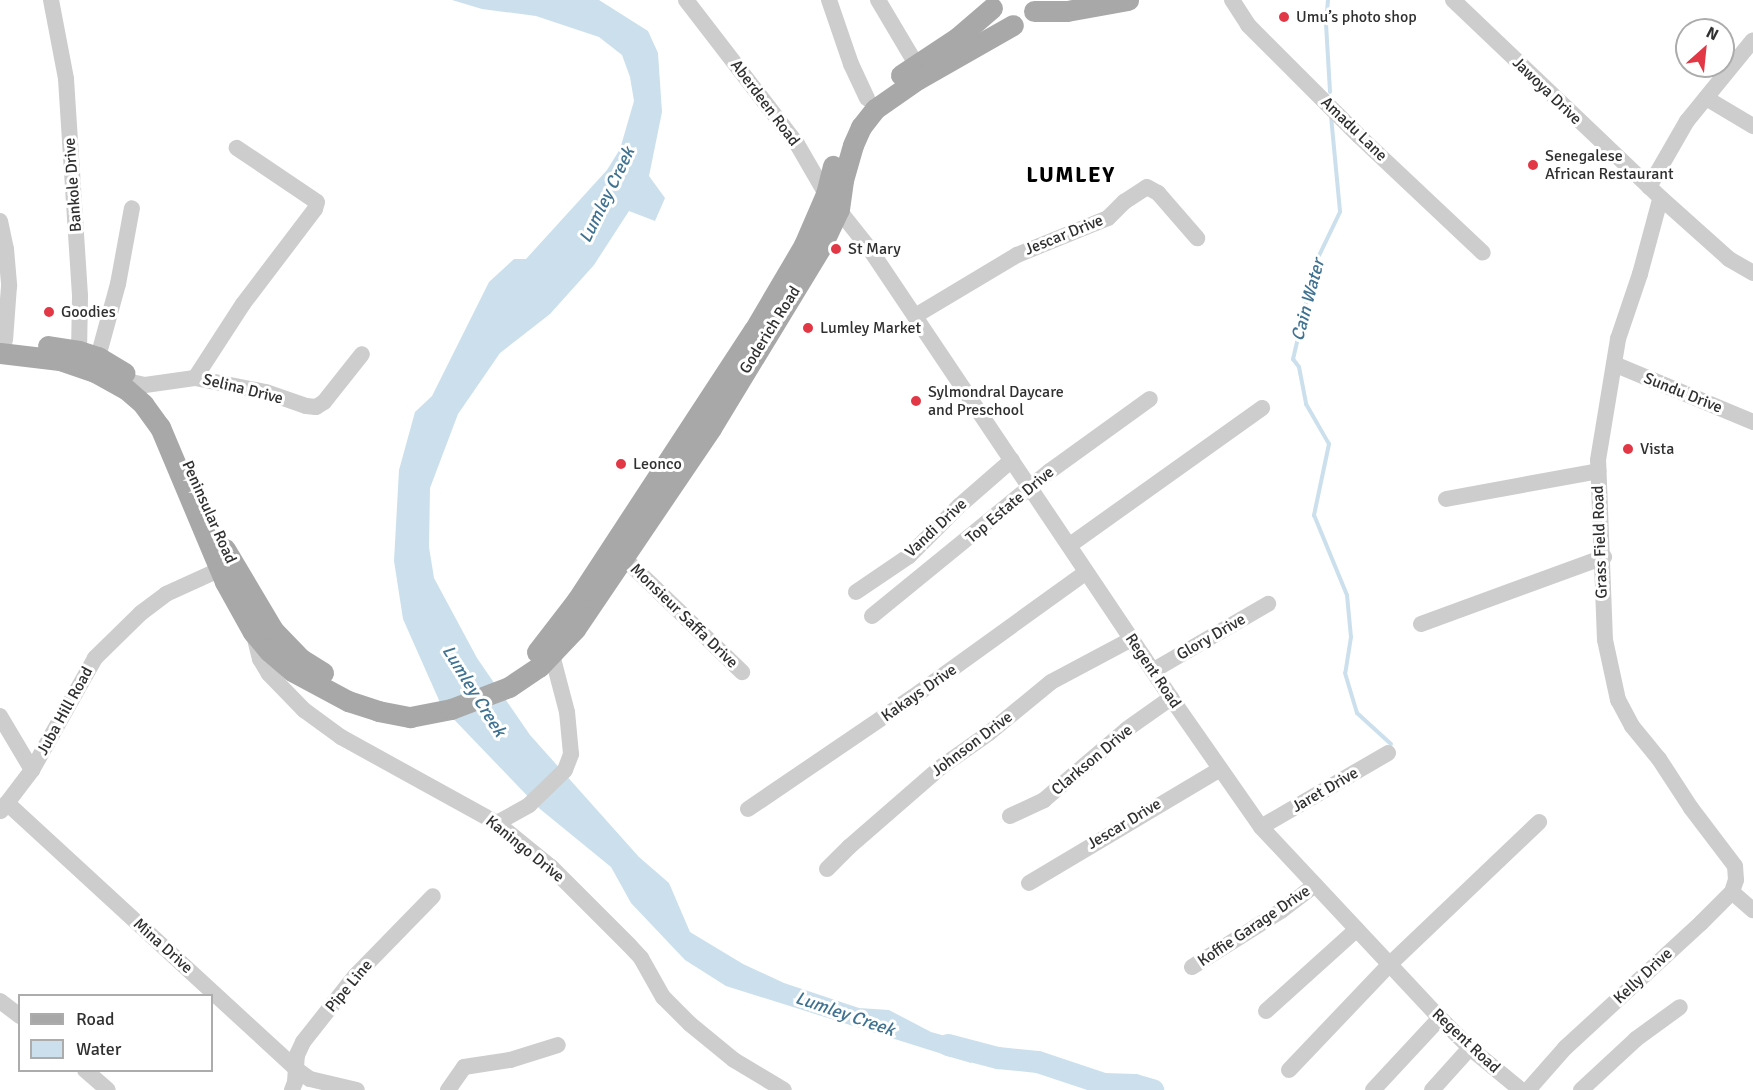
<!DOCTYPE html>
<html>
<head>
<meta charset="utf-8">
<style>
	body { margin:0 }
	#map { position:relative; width:1753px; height:1090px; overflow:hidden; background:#fff; font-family:Signika,sans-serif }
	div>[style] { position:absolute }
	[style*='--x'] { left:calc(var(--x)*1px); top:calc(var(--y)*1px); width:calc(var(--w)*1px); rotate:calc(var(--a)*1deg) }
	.water>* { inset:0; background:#cbe0ec }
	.stream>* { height:4px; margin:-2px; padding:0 2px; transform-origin:2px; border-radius:2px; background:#cbe0ec }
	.river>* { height:22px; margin:-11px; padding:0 11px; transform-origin:11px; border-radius:11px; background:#cbe0ec }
	.minor>* { height:16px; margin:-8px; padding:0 8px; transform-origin:8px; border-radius:8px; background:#cdcdcd }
	.major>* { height:21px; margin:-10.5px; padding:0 10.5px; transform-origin:10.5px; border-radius:10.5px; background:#a8a8a8 }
	.dots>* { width:16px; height:16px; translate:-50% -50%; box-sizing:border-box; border:3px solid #fff; border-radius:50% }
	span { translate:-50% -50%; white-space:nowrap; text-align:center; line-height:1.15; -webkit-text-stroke:6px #fff; paint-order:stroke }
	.poi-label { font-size:16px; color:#303030 }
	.left { translate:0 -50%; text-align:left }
	.street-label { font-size:16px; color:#303030 }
	.water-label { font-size:18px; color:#3f7291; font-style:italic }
	.district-label { font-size:22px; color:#000; font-weight:700; letter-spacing:1.5px }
	.legend { position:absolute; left:18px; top:994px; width:195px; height:78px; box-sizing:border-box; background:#fff; border:2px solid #acacac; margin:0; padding:8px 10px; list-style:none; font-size:18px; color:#303030 }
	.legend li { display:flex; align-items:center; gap:12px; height:30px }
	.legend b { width:30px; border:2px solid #acacac }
	.north { position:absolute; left:1675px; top:18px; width:60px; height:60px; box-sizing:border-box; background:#fff; border:2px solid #acacac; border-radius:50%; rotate:27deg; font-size:16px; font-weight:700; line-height:24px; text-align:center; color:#303030 }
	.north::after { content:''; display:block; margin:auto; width:21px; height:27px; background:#e23846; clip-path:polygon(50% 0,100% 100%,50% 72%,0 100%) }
</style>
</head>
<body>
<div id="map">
	<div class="water">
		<div style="clip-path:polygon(452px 0,599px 0,648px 31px,658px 53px,662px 112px,649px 176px,665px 198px,655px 221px,629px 211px,594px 265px,550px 314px,500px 353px,458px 414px,430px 488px,429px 547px,434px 578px,477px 658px,530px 735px,639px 857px,669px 883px,690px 932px,743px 964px,784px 983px,859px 1008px,889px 1010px,931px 1032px,978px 1045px,971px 1063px,726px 986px,685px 960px,631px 903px,611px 867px,540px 809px,442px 707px,403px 619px,394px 561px,399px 470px,415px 412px,432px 396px,489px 282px,514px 259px,526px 259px,607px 170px,620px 149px,634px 101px,630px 77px,622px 55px,599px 37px,536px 16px,482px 9px)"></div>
	</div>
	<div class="stream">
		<div style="--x:1328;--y:0;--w:24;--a:95"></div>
		<div style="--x:1326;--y:24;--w:68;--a:86.6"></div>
		<div style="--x:1331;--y:116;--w:96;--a:84.6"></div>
		<div style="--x:1340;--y:212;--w:58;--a:115.7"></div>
		<div style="--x:1315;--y:264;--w:98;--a:103"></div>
		<div style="--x:1293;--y:359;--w:10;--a:53"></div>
		<div style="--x:1299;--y:367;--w:38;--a:79"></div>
		<div style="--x:1306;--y:404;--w:46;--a:60.1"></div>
		<div style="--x:1329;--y:444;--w:73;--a:101.9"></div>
		<div style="--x:1314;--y:515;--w:87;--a:67.6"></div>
		<div style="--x:1347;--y:595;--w:42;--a:84.6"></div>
		<div style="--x:1351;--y:637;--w:36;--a:99"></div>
		<div style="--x:1345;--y:673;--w:42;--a:73.3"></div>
		<div style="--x:1357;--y:713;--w:46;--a:42.4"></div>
	</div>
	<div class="river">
		<div style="--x:948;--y:1045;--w:52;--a:14.6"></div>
		<div style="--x:998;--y:1058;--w:40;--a:5.7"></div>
		<div style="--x:1038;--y:1062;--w:70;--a:18.4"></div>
		<div style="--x:1104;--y:1084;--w:31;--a:2"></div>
		<div style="--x:1135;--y:1085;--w:19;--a:16"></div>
	</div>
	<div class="minor">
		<div style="--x:51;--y:0;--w:80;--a:79.2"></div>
		<div style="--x:66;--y:79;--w:217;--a:86.3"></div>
		<div style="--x:80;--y:296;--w:55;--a:91"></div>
		<div style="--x:79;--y:351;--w:12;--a:156"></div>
		<div style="--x:686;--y:0;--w:182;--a:52.4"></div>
		<div style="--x:797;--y:144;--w:58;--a:59.9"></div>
		<div style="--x:826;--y:194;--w:69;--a:51.5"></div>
		<div style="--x:869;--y:248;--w:542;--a:56.13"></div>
		<div style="--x:1171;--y:698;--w:157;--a:55.1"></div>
		<div style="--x:1261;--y:827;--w:262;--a:46.9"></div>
		<div style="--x:1440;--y:1018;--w:42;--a:45"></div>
		<div style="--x:1470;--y:1048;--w:66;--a:39.5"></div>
		<div style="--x:829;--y:0;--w:68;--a:71"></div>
		<div style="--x:851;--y:64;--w:38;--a:65"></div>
		<div style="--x:878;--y:0;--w:74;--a:59.3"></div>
		<div style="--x:1232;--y:0;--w:30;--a:57"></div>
		<div style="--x:1248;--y:25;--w:157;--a:45"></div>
		<div style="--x:1359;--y:136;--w:170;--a:43.3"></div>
		<div style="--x:1453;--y:0;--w:289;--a:43.6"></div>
		<div style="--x:1662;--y:199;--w:90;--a:41.8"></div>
		<div style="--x:1729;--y:259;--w:28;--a:30"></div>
		<div style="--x:1706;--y:98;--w:55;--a:30.8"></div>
		<div style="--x:1649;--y:187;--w:76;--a:-60.1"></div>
		<div style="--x:1687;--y:121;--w:104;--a:-50.8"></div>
		<div style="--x:0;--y:221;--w:29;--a:78"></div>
		<div style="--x:6;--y:249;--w:37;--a:85"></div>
		<div style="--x:9;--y:286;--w:54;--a:94.2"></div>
		<div style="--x:915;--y:316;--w:119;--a:-30.9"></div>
		<div style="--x:1017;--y:255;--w:98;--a:-22.1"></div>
		<div style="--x:1108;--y:218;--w:23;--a:-45"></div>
		<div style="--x:1124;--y:202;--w:27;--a:-33"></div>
		<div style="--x:1147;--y:187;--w:13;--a:29"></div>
		<div style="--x:1158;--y:193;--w:60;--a:49.1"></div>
		<div style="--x:98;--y:357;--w:76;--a:-74.7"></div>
		<div style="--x:118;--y:284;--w:77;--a:-79.6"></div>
		<div style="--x:1614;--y:364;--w:151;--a:22.6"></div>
		<div style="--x:195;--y:378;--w:88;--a:-57"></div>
		<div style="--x:243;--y:304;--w:119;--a:-52.8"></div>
		<div style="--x:315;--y:209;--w:7;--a:-74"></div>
		<div style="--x:317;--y:202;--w:97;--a:-146"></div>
		<div style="--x:136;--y:383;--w:9;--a:13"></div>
		<div style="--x:145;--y:385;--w:50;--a:-8"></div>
		<div style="--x:195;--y:378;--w:72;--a:11.2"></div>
		<div style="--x:266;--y:392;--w:42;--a:19.3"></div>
		<div style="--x:306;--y:406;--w:10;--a:6"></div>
		<div style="--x:316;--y:407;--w:9;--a:-32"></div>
		<div style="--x:324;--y:402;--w:61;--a:-51.6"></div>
		<div style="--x:1446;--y:499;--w:155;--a:-10.4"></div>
		<div style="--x:1070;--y:545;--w:236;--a:-35.5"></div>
		<div style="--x:625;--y:559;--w:163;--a:44"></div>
		<div style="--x:856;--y:592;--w:64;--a:-34.2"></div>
		<div style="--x:909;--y:556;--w:71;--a:-45"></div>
		<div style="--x:959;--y:506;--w:70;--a:-41"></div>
		<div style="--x:872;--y:616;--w:230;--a:-39.2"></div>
		<div style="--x:1050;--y:471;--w:123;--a:-35.8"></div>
		<div style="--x:1421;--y:624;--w:195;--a:-20.1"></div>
		<div style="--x:254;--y:635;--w:25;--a:76"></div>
		<div style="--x:260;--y:659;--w:17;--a:59"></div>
		<div style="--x:269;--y:674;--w:50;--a:45.8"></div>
		<div style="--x:304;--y:710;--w:46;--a:36.1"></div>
		<div style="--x:341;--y:737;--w:178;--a:28.9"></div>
		<div style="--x:497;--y:823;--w:70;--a:39.2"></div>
		<div style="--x:551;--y:867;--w:110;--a:45"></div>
		<div style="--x:629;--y:945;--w:18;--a:47"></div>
		<div style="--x:641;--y:958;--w:45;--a:60.6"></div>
		<div style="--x:663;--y:997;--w:38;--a:45"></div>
		<div style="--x:690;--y:1024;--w:57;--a:39.3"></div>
		<div style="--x:734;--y:1060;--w:58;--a:31"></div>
		<div style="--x:1154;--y:670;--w:132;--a:-30.1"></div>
		<div style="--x:0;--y:716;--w:63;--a:59.3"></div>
		<div style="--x:7;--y:803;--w:393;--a:42.6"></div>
		<div style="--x:296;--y:1069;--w:17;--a:36"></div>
		<div style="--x:310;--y:1079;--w:48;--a:13.2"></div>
		<div style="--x:748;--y:809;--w:199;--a:-34.2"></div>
		<div style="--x:913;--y:697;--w:213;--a:-35.8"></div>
		<div style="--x:1;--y:811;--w:51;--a:-52.9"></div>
		<div style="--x:32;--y:770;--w:129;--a:-60.6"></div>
		<div style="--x:95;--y:658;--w:64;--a:-44.4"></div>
		<div style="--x:141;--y:613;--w:31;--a:-37"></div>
		<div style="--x:166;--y:594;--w:70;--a:-24.4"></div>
		<div style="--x:1010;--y:816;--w:38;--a:-25"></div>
		<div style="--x:1044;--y:800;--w:109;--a:-40.5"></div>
		<div style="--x:1127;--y:729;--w:54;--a:-35.2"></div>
		<div style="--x:497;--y:823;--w:37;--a:-29"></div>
		<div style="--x:529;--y:805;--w:50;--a:-44.2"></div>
		<div style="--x:565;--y:770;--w:17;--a:-69"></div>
		<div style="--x:571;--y:754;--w:42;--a:-95.4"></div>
		<div style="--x:567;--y:712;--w:59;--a:-104.7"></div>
		<div style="--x:1261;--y:827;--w:147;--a:-30.2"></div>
		<div style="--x:827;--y:869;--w:31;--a:-45"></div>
		<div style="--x:849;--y:847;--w:122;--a:-41"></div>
		<div style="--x:941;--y:767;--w:59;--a:-35.3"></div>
		<div style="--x:989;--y:733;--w:80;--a:-39.4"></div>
		<div style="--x:1051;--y:682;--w:92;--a:-28"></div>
		<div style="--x:1029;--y:883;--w:222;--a:-30.8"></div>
		<div style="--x:1732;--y:892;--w:28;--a:41"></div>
		<div style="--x:1192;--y:967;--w:105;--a:-32.2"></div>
		<div style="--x:1281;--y:911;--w:43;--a:-37.4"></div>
		<div style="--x:0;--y:1001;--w:25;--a:37"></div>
		<div style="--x:1266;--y:1011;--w:122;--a:-42"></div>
		<div style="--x:85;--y:1070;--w:30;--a:41"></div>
		<div style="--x:1289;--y:1070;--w:146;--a:-46.4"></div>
		<div style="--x:1390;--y:964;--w:206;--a:-43.6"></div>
		<div style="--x:292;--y:1090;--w:9;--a:-69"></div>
		<div style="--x:295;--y:1082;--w:27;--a:-86"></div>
		<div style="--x:297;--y:1055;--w:14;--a:-65"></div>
		<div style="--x:303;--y:1042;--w:85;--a:-51.7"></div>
		<div style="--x:356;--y:975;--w:110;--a:-45.7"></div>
		<div style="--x:448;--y:1090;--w:28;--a:-55"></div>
		<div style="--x:464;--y:1067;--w:47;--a:-8.7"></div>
		<div style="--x:510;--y:1060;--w:50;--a:-17.4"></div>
		<div style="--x:1373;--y:1090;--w:98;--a:-47.1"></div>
		<div style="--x:1432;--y:1090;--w:57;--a:-47.9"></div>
		<div style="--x:1528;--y:1090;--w:56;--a:-48.6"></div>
		<div style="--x:1565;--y:1048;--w:185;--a:-42.6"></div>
		<div style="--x:1701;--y:923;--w:44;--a:-45"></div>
		<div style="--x:1732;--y:892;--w:13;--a:-72"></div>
		<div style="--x:1736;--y:880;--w:14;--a:-94"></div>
		<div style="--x:1735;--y:866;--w:73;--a:-127.2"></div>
		<div style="--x:1691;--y:808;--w:59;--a:-123.1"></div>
		<div style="--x:1659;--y:759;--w:43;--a:-129.3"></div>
		<div style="--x:1632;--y:726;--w:30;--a:-118"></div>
		<div style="--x:1618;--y:700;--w:61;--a:-102.2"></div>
		<div style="--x:1605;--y:640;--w:180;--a:-92.2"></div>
		<div style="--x:1598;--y:460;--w:123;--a:-80.6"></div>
		<div style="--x:1618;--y:339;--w:69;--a:-71.3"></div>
		<div style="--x:1640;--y:274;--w:77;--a:-74.9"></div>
		<div style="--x:1581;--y:1090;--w:75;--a:-42.8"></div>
		<div style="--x:1636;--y:1039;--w:54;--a:-36"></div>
	</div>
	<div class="major">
		<div style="--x:1034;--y:11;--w:33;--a:0"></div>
		<div style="--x:1067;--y:11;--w:62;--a:-10.2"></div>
		<div style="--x:901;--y:75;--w:67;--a:-33.5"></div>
		<div style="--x:957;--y:38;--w:46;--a:-40.6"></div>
		<div style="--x:48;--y:346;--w:31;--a:9"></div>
		<div style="--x:79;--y:351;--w:20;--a:18"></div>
		<div style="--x:98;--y:357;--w:31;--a:31"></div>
		<div style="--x:0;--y:353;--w:60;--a:6.7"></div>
		<div style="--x:60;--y:360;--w:37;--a:19"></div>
		<div style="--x:95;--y:372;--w:35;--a:29"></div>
		<div style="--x:126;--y:389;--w:23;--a:41"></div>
		<div style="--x:143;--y:404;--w:29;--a:54"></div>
		<div style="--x:160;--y:427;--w:168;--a:67.2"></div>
		<div style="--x:225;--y:582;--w:57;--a:60.8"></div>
		<div style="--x:253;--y:632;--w:25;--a:50"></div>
		<div style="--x:269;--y:651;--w:30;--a:41"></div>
		<div style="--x:292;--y:671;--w:64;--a:28.2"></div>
		<div style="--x:348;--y:701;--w:32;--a:18"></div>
		<div style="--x:378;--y:711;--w:33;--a:11"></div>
		<div style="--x:410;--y:717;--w:42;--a:-11"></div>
		<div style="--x:451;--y:709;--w:62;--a:-20.8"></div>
		<div style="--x:509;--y:687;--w:36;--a:-34"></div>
		<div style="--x:539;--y:667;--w:52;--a:-46.5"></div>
		<div style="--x:575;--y:629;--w:243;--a:-55.9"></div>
		<div style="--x:711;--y:428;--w:212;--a:-58.7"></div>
		<div style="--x:821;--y:247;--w:42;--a:-64.7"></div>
		<div style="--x:839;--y:209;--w:29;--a:-82"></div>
		<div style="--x:843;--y:180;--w:36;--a:-74"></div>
		<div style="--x:853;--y:145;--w:20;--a:-66"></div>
		<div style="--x:861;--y:127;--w:23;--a:-52"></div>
		<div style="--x:875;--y:109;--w:52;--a:-34.9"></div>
		<div style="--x:918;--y:79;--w:109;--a:-29.6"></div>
		<div style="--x:225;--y:549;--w:94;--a:59.3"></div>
		<div style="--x:273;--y:630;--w:40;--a:46"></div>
		<div style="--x:301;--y:659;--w:26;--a:32"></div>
		<div style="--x:537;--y:652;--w:66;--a:-52.4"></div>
		<div style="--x:577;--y:600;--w:323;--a:-56.8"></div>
		<div style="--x:754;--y:330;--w:99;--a:-59.5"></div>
		<div style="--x:804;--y:245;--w:56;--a:-66.7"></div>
		<div style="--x:826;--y:194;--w:29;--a:-76"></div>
	</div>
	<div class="dots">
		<div style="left:1284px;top:17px;background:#e23846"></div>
		<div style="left:1533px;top:165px;background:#e23846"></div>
		<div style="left:836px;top:249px;background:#e23846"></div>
		<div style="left:49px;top:312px;background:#e23846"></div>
		<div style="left:808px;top:328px;background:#e23846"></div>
		<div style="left:916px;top:401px;background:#e23846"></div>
		<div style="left:1628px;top:449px;background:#e23846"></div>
		<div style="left:621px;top:464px;background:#e23846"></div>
	</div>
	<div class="poi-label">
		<span class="left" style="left:1296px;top:17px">Umu’s photo shop</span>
		<span class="left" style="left:1545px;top:165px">Senegalese<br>African Restaurant</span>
		<span class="left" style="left:848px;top:249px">St Mary</span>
		<span class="left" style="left:61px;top:312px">Goodies</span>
		<span class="left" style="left:820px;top:328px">Lumley Market</span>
		<span class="left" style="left:928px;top:401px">Sylmondral Daycare<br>and Preschool</span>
		<span class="left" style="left:1640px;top:449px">Vista</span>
		<span class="left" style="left:633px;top:464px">Leonco</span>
	</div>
	<div class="street-label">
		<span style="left:1547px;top:91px;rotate:44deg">Jawoya Drive</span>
		<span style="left:765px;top:103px;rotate:53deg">Aberdeen Road</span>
		<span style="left:1354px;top:129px;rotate:44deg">Amadu Lane</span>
		<span style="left:73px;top:185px;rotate:-94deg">Bankole Drive</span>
		<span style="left:1064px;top:235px;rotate:-22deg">Jescar Drive</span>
		<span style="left:770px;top:330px;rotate:-58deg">Goderich Road</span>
		<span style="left:243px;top:389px;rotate:14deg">Selina Drive</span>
		<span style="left:1683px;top:393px;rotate:22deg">Sundu Drive</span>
		<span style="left:1010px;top:505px;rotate:-40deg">Top Estate Drive</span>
		<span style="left:209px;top:512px;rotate:66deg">Peninsular Road</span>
		<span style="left:936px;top:528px;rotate:-43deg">Vandi Drive</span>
		<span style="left:1600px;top:542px;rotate:-92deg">Grass Field Road</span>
		<span style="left:684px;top:616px;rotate:44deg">Monsieur Saffa Drive</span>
		<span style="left:1211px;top:637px;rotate:-30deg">Glory Drive</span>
		<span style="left:1153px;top:671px;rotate:56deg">Regent Road</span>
		<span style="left:919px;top:693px;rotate:-35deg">Kakays Drive</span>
		<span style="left:65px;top:711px;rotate:-61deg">Juba Hill Road</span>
		<span style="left:972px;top:744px;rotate:-37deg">Johnson Drive</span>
		<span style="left:1092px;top:760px;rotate:-40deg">Clarkson Drive</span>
		<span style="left:1325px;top:790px;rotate:-30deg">Jaret Drive</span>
		<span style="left:1124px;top:824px;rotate:-31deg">Jescar Drive</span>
		<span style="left:525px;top:849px;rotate:39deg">Kaningo Drive</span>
		<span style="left:1254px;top:926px;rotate:-34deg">Koffie Garage Drive</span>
		<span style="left:163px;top:946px;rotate:42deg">Mina Drive</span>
		<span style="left:1643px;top:976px;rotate:-43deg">Kelly Drive</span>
		<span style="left:349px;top:986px;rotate:-50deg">Pipe Line</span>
		<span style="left:1466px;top:1041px;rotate:43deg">Regent Road</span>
	</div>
	<div class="water-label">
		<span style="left:607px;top:195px;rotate:-64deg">Lumley Creek</span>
		<span style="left:1308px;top:300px;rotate:-75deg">Cain Water</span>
		<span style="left:474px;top:691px;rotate:58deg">Lumley Creek</span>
		<span style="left:845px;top:1014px;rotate:19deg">Lumley Creek</span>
	</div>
	<div class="district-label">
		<span style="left:1071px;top:175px">LUMLEY</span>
	</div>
	<ul class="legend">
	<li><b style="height:8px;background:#a8a8a8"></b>Road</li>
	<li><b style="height:16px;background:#cbe0ec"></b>Water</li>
	</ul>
	<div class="north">N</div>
</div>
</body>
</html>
